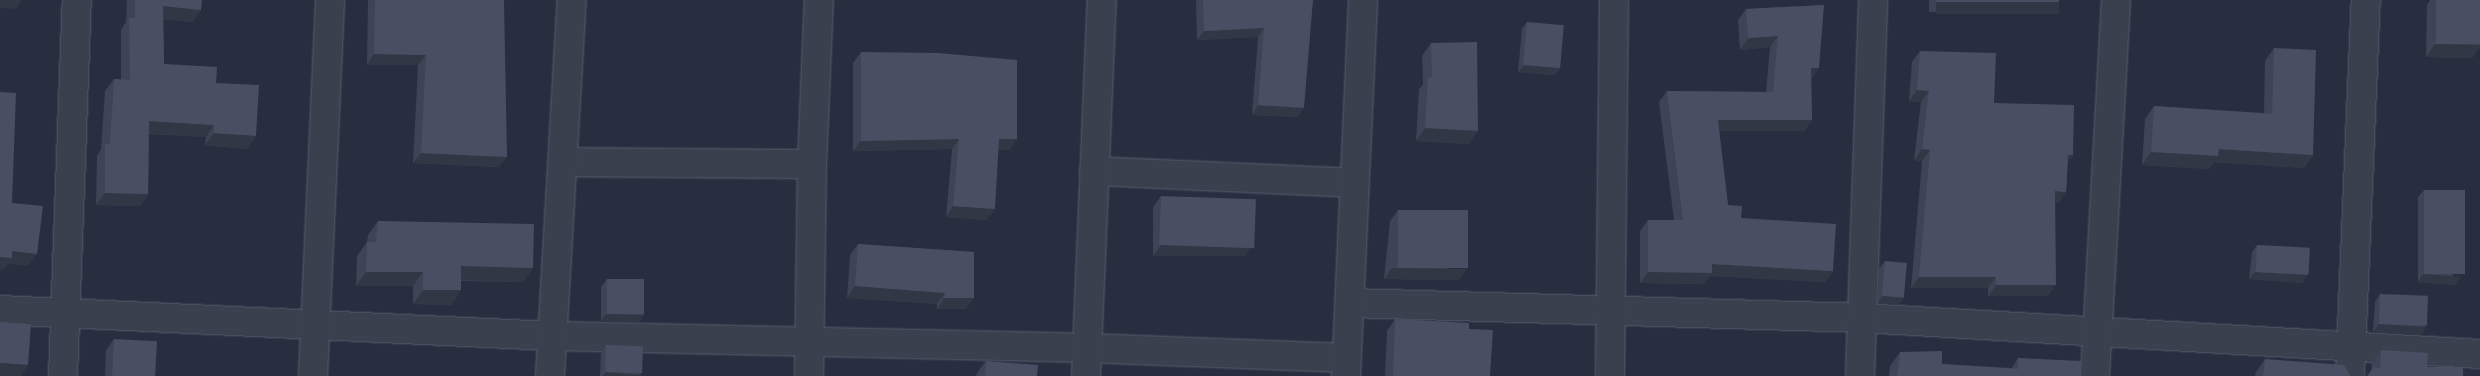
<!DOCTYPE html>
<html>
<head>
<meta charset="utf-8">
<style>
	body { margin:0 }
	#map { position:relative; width:2480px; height:376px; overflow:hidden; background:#272e3f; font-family:"Alegreya Sans",sans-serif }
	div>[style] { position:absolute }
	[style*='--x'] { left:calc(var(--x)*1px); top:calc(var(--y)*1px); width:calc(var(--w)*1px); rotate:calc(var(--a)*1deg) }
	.roads { filter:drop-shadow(0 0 1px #595e6d) drop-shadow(0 0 1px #595e6d) }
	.minor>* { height:28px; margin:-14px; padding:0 14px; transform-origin:14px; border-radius:14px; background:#3b404f }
	.wall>* { inset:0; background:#3e4455; transform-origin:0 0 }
	.shaded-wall>* { inset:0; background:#323745; transform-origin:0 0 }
	.building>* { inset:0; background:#484f63; transform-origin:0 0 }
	span { translate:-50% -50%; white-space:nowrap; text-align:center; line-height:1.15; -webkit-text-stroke:5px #202534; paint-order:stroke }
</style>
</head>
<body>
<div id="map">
	<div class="roads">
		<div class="minor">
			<div style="--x:563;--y:162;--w:249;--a:0.5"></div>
			<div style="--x:1094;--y:171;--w:261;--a:2.6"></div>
			<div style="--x:1350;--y:303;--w:513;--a:1.67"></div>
			<div style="--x:1863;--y:318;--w:618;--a:3.34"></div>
			<div style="--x:0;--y:310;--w:553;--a:2.7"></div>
			<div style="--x:552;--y:336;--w:535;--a:1.28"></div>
			<div style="--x:1087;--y:348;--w:260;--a:2.2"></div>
			<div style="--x:63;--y:376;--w:376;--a:-87.9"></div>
			<div style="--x:313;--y:376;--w:376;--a:-87.4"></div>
			<div style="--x:550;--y:376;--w:377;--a:-86.7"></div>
			<div style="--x:809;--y:376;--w:212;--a:-89.2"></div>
			<div style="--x:812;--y:164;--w:164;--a:-87.6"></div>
			<div style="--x:1086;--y:376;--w:376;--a:-87.6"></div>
			<div style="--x:1346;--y:376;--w:376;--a:-87.4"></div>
			<div style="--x:1610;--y:376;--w:376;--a:-89.4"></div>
			<div style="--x:1860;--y:376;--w:376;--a:-88"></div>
			<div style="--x:2095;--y:376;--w:377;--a:-86.8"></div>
			<div style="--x:2350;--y:376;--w:376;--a:-87.6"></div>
		</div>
	</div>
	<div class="wall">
		<div style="clip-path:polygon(127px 0,202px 0,193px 22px,163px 19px,164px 64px,216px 83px,247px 149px,205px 145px,206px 137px,149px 134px,148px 194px,140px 206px,96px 205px,97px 156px,101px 149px,105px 91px,114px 79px,121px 80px,121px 30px,126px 22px)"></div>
		<div style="clip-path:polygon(368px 0,504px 0,499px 167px,413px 163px,418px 65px,367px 65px)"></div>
		<div style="clip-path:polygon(1196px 0,1313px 0,1298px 117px,1252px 115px,1258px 37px,1197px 40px)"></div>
		<div style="left:1929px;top:0;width:130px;height:12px"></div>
		<div style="clip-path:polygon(2430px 0,2480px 0,2480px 47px,2472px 58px,2426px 57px,2427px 5px)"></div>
		<div style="clip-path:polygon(1824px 5px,1811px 79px,1812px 120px,1804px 131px,1719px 131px,1728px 205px,1741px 218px,1833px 271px,1825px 282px,1710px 276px,1704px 284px,1640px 283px,1640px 231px,1648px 220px,1674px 220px,1659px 102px,1667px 91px,1766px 92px,1770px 47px,1740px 50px,1738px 20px,1746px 9px)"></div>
		<div style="clip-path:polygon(1527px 22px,1560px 68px,1555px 75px,1518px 72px,1522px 29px)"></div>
		<div style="clip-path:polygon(1431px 43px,1469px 144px,1416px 141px,1419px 89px,1423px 85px,1422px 56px)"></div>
		<div style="clip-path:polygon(2274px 48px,2313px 155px,2304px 168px,2214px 162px,2209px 169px,2142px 165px,2145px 119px,2154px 106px,2264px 113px,2265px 61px)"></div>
		<div style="clip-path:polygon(1920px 51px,1994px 103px,2073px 155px,2068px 162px,2066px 192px,2058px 203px,2055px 202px,2048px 296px,1988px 296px,1988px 288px,1911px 288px,1922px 161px,1914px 160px,1921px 102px,1909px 101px,1912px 62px)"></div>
		<div style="clip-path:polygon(861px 52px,1017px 139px,1009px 150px,998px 150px,987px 220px,946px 217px,952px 149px,853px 151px,853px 63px)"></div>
		<div style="clip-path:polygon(2424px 190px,2456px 285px,2418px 282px,2418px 197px)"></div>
		<div style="clip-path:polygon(1161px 196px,1253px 244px,1245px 256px,1153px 256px,1153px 207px)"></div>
		<div style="clip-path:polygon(1398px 210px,1459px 280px,1384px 279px,1390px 221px)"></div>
		<div style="clip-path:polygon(378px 221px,533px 268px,523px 282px,461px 281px,461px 290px,451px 305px,413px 304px,413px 286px,356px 286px,357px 256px,367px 242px,368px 235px)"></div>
		<div style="clip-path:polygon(858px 244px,974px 252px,966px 309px,937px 309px,937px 304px,847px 298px,850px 255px)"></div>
		<div style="clip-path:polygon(2257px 245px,2307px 275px,2302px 283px,2249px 279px,2252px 252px)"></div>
		<div style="clip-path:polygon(1885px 261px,1899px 304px,1878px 303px,1879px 269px)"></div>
		<div style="clip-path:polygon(607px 279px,644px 315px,639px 322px,601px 321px,601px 287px)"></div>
		<div style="clip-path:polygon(2380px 294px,2426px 327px,2421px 335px,2373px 332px,2375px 302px)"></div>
		<div style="clip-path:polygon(1395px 319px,1469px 329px,1490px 376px,1385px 376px,1387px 331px)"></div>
		<div style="clip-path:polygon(114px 339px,155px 376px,105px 376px,106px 350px)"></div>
		<div style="clip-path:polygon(606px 345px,641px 375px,640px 376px,600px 376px,601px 353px)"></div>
		<div style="clip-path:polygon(2381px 350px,2427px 367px,2371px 371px,2372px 363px)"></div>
		<div style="clip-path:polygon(1900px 352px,1942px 364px,2012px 368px,2018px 358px,2081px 376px,1889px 376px,1890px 366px)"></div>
		<div style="clip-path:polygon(2265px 359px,2350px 376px,2255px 376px,2256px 372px)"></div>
		<div style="clip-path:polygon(986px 361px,1037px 376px,976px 376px,977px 373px)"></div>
	</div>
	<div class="shaded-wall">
		<div style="clip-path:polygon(0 0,22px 0,16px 9px,0 8px)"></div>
		<div style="left:1936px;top:2px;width:123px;height:12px"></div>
		<div style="clip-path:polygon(163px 6px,201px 10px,193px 22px,155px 18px)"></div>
		<div style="clip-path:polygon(1264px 28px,1258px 37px,1197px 40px,1204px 31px)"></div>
		<div style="clip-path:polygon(1778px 36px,1770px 47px,1740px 50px,1748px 38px)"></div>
		<div style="clip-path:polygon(2435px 44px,2480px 45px,2480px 47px,2472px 58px,2426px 57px)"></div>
		<div style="clip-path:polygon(374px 54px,426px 55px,418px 65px,367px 65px)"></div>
		<div style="clip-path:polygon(1524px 65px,1560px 68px,1555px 75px,1518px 72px)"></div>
		<div style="clip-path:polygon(1811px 68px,1819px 68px,1811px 80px)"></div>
		<div style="clip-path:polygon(1917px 90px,1929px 91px,1921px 102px,1909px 101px)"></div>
		<div style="clip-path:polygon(1258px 105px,1304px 108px,1298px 117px,1252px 115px)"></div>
		<div style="clip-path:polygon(1718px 120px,1812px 120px,1804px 131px,1710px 131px)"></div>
		<div style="clip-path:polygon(149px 121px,214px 125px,206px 137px,140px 133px)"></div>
		<div style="clip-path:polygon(1425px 128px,1478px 131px,1469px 144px,1416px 141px)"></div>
		<div style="clip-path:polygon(214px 133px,256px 136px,247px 149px,205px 145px)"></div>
		<div style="clip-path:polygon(959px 139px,952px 149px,853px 151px,861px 141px)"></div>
		<div style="clip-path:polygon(999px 139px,1017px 139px,1009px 150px,992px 150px)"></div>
		<div style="clip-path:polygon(1922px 149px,1930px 150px,1922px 161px,1914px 160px)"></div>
		<div style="clip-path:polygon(2219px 149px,2313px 155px,2304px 168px,2214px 162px,2209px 169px,2142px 165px,2151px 152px)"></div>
		<div style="clip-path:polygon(421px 153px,507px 157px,499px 167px,413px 163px)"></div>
		<div style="clip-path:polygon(2068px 155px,2073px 155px,2065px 166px)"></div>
		<div style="clip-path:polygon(2055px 191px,2066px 192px,2058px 203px,2047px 202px)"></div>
		<div style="clip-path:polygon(105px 193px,148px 194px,140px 206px,96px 205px)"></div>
		<div style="clip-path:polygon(953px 206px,995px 209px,987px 220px,946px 217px)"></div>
		<div style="clip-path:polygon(1253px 244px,1245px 256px,1153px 256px,1161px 245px)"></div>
		<div style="clip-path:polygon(12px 251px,37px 254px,28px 266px,8px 264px,3px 270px,0 270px,0 257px)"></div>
		<div style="clip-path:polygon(1712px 264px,1833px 271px,1825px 282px,1710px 276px,1704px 284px,1640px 283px,1648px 272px)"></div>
		<div style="clip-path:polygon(461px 266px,533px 268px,523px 282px,451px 280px)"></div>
		<div style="clip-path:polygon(1392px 268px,1467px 269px,1459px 280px,1384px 279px)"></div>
		<div style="clip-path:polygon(366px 272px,423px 272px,413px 286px,356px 286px)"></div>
		<div style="clip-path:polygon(2255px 272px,2307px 275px,2302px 283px,2249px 279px)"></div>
		<div style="clip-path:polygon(2423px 274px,2461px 277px,2456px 285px,2418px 282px)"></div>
		<div style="clip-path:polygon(1919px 277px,1996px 277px,1988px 288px,1911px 288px)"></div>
		<div style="clip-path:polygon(1996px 285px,2056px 285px,2048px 296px,1988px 296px)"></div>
		<div style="clip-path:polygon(855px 286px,945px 293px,937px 304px,847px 298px)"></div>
		<div style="clip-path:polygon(423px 290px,461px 290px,451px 305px,413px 304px)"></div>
		<div style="clip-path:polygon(1883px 296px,1905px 297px,1899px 304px,1878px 303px)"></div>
		<div style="clip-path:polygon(944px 298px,974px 298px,966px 309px,937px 309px)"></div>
		<div style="clip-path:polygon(606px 314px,644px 315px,639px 322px,601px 321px)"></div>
		<div style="clip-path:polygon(2379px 324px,2426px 327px,2421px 335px,2373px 332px)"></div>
		<div style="clip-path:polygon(0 363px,28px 365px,21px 376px,0 376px)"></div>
		<div style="clip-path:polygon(606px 372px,641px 375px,640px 376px,603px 376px)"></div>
	</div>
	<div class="building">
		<div style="clip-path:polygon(135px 0,202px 0,201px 10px,163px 6px,164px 64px,217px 67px,216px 83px,259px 85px,256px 136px,214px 133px,214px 125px,149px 121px,148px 194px,105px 193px,105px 144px,110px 144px,114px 79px,130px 80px,129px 18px,135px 18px)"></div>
		<div style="clip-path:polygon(375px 0,504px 0,507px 157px,421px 153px,426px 55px,374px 54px)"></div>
		<div style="clip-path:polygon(1203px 0,1313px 0,1304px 108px,1258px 105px,1264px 28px,1204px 31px)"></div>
		<div style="left:1936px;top:0;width:123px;height:2px"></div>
		<div style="left:2436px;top:0;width:44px;height:44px"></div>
		<div style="clip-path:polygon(1824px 5px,1819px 68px,1811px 68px,1812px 120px,1718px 120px,1728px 205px,1742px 206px,1741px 218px,1836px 224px,1833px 271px,1712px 264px,1712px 273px,1648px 272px,1648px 220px,1683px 220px,1667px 91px,1773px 92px,1778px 36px,1748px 38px,1746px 9px)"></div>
		<div style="left:1527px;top:22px;width:37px;height:43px;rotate:5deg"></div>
		<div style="clip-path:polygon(1477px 42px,1478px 131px,1425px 128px,1428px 77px,1432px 77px,1431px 43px)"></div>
		<div style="clip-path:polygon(2274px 48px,2316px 50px,2313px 155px,2219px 149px,2218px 156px,2151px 152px,2154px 106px,2272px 114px)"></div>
		<div style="clip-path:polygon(1920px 51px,1996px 53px,1994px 103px,2074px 105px,2073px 155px,2068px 155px,2066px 192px,2055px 191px,2056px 285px,1996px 285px,1996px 277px,1919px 277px,1930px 150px,1922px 149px,1929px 91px,1917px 90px)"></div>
		<div style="clip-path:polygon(861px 52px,938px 53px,1017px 60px,1017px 139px,999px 139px,995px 209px,953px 206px,959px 139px,861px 141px)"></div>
		<div style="clip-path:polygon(0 92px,16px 93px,12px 203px,43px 206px,37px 254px,12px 251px,12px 258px,0 257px)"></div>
		<div style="left:2424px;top:190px;width:41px;height:84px"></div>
		<div style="left:1161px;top:196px;width:95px;height:49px;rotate:2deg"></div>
		<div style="left:1398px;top:210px;width:70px;height:58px"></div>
		<div style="clip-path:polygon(378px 221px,534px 224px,533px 268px,461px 266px,461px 290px,423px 290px,423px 272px,366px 272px,367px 242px,376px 242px)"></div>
		<div style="clip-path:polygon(858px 244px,974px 252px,974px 298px,944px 298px,945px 293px,855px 286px)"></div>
		<div style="left:2257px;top:245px;width:53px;height:27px;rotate:3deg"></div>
		<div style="left:1885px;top:261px;width:22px;height:35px;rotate:5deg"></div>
		<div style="left:607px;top:279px;width:37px;height:35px"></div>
		<div style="left:2380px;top:294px;width:48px;height:30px;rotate:2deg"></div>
		<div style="clip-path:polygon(1395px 319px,1469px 323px,1469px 329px,1493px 330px,1490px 376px,1393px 376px)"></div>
		<div style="left:0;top:322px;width:31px;height:41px;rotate:4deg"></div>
		<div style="left:114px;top:339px;width:43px;height:37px;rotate:3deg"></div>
		<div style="left:606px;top:345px;width:37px;height:27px;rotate:2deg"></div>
		<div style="clip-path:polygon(2381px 350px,2428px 353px,2427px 367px,2463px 367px,2463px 376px,2367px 376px,2374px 367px,2380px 368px)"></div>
		<div style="clip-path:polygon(1942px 351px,1942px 364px,2018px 369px,2018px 358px,2081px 361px,2081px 376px,1897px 376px,1900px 352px)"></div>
		<div style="clip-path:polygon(2265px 359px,2344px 365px,2350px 376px,2263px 376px)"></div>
		<div style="clip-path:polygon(986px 361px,1038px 365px,1037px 376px,985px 376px)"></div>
	</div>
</div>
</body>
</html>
